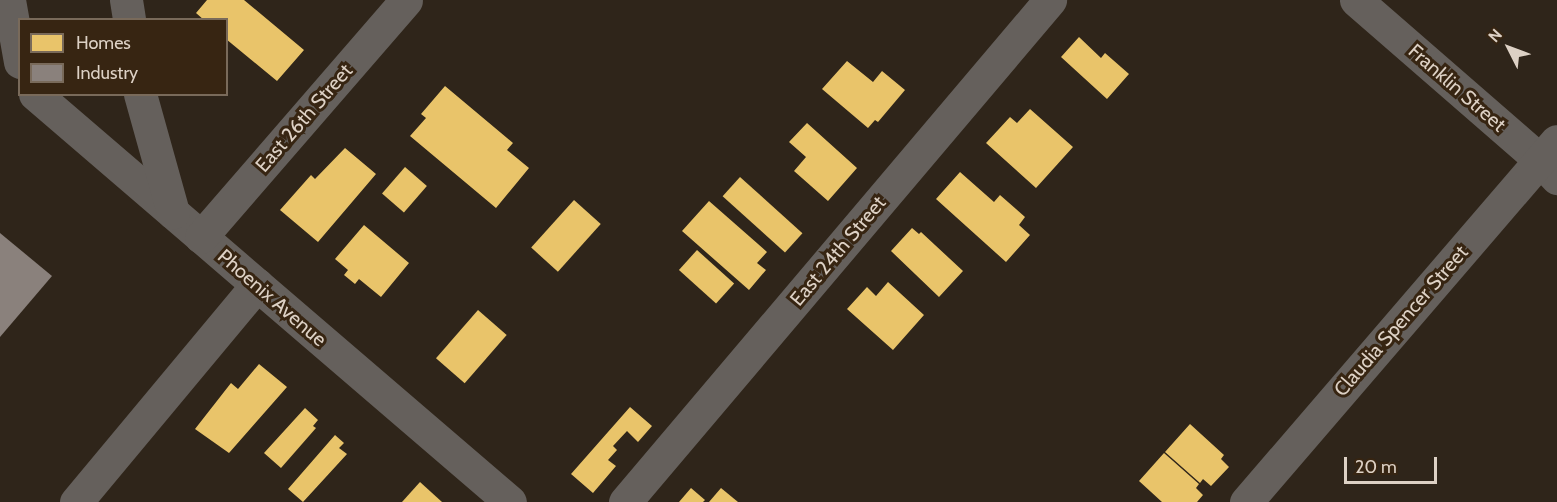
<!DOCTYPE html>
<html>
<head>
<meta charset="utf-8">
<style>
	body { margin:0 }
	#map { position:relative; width:1557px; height:502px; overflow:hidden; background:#2f251a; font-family:Cabin,sans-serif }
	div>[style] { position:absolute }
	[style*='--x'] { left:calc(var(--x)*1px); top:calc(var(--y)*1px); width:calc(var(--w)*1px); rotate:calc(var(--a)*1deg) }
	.homes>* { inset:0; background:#e9c46a; transform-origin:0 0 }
	.industry>* { inset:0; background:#8a817c }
	.minor>* { height:33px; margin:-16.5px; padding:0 16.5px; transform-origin:16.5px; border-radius:16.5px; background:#65605c }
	span { translate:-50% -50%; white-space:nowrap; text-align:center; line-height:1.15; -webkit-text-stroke:6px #372512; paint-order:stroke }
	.street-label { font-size:20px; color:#ddd1c5 }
	.legend { position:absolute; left:18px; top:18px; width:210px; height:78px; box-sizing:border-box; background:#372512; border:2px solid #796a5a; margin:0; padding:8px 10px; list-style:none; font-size:18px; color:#ddd1c5 }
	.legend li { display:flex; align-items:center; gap:12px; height:30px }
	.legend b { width:30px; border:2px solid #796a5a }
	.north { position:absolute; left:1479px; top:18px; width:60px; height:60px; -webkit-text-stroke:4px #372512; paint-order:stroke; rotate:312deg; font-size:16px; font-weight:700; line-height:24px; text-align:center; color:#ddd1c5 }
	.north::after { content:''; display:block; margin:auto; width:21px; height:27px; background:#ddd1c5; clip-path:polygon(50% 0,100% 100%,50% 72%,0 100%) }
	.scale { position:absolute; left:1344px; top:457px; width:93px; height:27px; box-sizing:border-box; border:3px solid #ddd1c5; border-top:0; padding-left:8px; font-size:18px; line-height:21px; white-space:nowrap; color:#ddd1c5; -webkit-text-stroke:4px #372512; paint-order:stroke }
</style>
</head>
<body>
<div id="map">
	<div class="homes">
		<div style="clip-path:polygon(207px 0,244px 0,304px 50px,277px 81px,226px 39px,226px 20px,204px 20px,196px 13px)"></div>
		<div style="clip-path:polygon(1079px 37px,1101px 58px,1105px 53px,1129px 74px,1107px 99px,1061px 57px)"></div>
		<div style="clip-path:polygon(847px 61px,873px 82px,882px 71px,905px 90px,878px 122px,875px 120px,868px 128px,822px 89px)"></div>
		<div style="clip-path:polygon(445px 86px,513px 143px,507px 150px,529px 168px,496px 208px,410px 136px,426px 118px,421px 114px)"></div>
		<div style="clip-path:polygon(1030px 109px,1073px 147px,1036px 188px,986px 143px,1010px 117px,1017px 123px)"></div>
		<div style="clip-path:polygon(807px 123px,857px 168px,828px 201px,794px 171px,806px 157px,789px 142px)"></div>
		<div style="clip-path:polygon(345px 148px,376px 174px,318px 242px,280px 210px,311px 175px,315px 179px)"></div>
		<div style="left:405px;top:167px;width:29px;height:35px;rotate:41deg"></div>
		<div style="clip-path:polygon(960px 172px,994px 202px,1000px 195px,1025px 217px,1019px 225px,1030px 235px,1006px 262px,936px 199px)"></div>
		<div style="left:740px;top:177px;width:84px;height:26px;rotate:42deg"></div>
		<div style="left:574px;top:200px;width:36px;height:64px;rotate:42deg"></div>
		<div style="clip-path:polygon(709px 201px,767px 252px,757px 263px,766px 270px,749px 290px,682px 231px)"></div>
		<div style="clip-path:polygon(364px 225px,409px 263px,381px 297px,359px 279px,355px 284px,344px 275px,348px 270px,335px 259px)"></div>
		<div style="clip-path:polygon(912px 228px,919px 234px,921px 232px,963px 271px,939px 297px,891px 251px)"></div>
		<div style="left:697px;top:250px;width:50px;height:27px;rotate:42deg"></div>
		<div style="clip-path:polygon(888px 282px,924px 315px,893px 350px,847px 309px,867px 287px,876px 296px)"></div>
		<div style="left:478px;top:310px;width:38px;height:64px;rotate:41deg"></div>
		<div style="clip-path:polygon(259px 364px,287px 387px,229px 453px,195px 429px,231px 383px,238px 389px)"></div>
		<div style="clip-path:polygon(630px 407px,652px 426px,638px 442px,627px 431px,613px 446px,617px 450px,608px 460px,616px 466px,593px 493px,571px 474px)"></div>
		<div style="clip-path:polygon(305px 408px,318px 420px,313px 426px,316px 428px,281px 468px,264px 453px)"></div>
		<div style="clip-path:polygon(1190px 424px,1224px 455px,1221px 459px,1229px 467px,1211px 486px,1203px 479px,1200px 483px,1165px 452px)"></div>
		<div style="clip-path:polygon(335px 435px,344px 443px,339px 448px,347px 454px,303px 502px,288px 489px)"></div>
		<div style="clip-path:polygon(1164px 453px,1199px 484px,1196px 488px,1203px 495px,1197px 502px,1162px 502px,1139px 481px)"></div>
		<div style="clip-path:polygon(420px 482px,442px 502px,402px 502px)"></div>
		<div style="clip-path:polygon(691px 488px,705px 500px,703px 502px,679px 502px)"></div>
		<div style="clip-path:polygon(721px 488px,738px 502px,709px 502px)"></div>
	</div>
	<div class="industry">
		<div style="clip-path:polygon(0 233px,52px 276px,0 337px)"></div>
	</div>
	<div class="minor">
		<div style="--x:9;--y:0;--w:63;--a:79.9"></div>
		<div style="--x:126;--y:0;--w:20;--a:81"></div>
		<div style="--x:1356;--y:0;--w:244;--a:41"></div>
		<div style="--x:1540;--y:160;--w:25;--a:47"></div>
		<div style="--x:35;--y:94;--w:626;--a:40.66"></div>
		<div style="--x:140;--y:94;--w:123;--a:74.4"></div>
		<div style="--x:201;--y:237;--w:313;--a:-49.1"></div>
		<div style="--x:76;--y:502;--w:283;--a:-50.2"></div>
		<div style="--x:625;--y:502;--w:658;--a:-49.75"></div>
		<div style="--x:1246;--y:502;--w:476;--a:-49.3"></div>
	</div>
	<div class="street-label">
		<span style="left:1457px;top:88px;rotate:41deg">Franklin Street</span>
		<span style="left:304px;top:118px;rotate:-49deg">East 26th Street</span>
		<span style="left:838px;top:251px;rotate:-50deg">East 24th Street</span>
		<span style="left:272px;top:298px;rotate:41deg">Phoenix Avenue</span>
		<span style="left:1401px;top:321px;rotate:-49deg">Claudia Spencer Street</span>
	</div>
	<ul class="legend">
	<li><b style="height:16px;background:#e9c46a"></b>Homes</li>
	<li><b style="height:16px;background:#8a817c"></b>Industry</li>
	</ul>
	<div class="north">N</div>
	<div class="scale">20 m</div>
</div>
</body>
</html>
